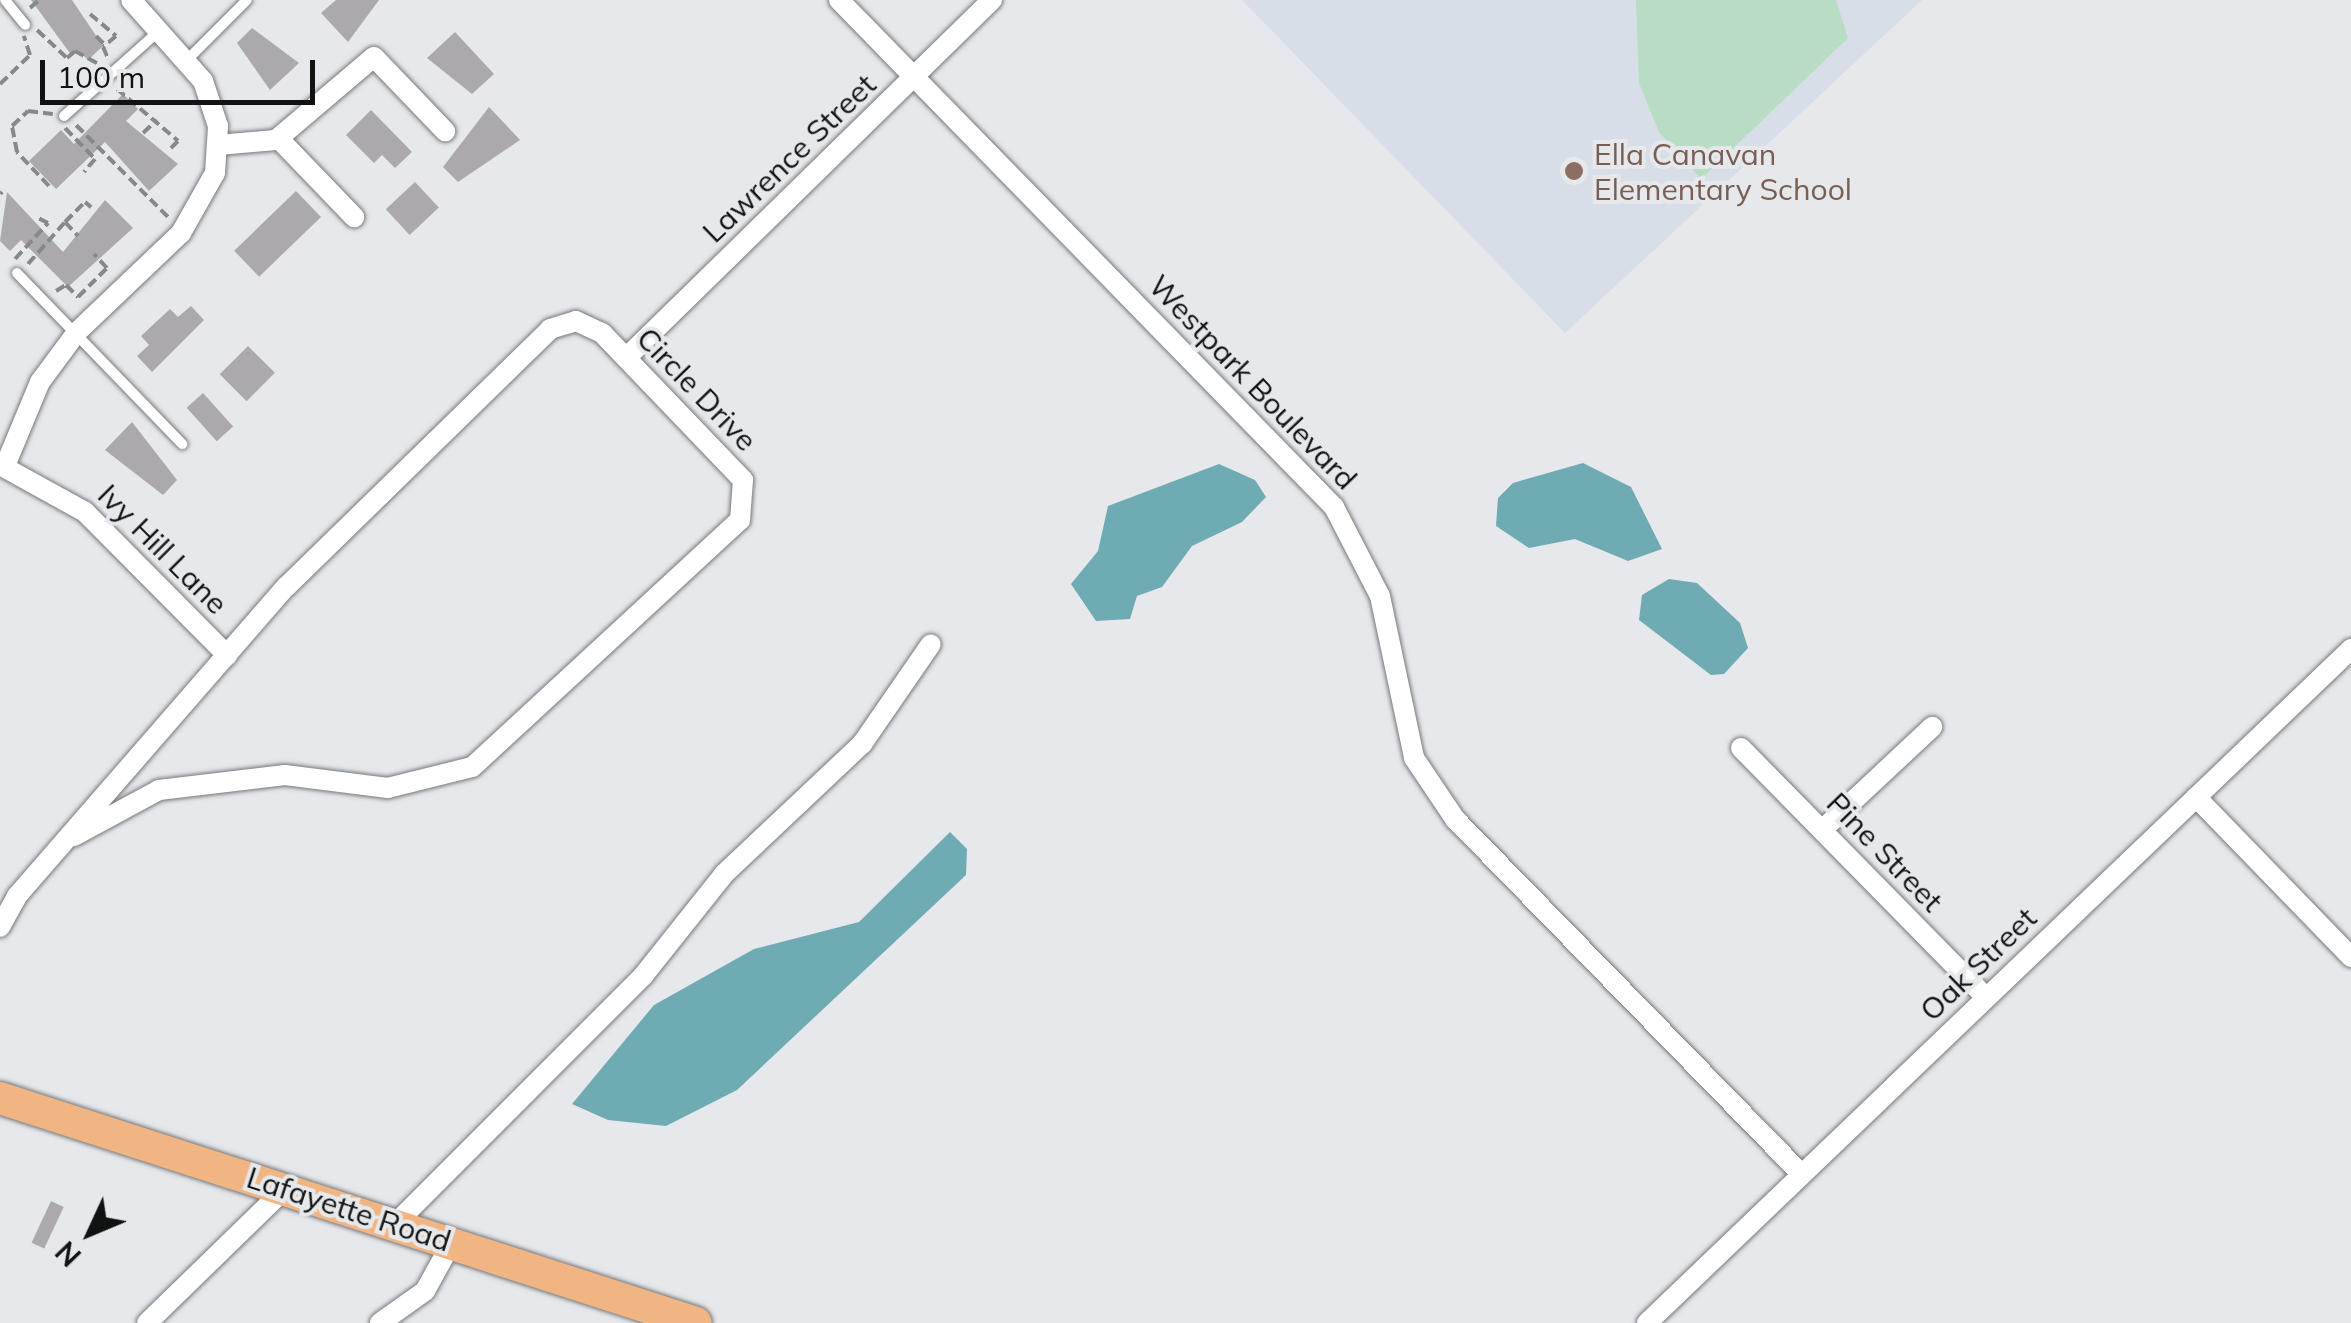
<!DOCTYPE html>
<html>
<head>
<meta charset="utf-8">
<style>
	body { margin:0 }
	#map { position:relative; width:2351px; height:1323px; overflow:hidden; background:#e6e8eb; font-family:Mulish,sans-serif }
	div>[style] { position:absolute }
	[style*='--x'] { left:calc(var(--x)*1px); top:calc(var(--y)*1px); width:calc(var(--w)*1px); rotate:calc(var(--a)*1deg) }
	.built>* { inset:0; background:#d7dee7 }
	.green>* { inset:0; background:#b8dcc4 }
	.water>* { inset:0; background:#6fabb3 }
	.building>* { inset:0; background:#aba9ac; transform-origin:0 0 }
	.path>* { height:4px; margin-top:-2px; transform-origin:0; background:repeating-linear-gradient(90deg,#87888a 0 10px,transparent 0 15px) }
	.roads { filter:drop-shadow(0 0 2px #76787b) drop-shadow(0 0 2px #76787b) }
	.service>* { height:10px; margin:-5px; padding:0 5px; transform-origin:5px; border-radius:5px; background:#fff }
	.minor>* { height:20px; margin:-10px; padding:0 10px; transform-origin:10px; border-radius:10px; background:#fff }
	.primary>* { height:32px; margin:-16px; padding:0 16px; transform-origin:16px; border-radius:16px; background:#f1b584 }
	.dots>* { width:28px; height:28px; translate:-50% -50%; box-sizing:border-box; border:5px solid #e6e8eb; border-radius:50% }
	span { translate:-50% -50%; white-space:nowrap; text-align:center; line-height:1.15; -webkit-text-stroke:8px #e6e8eb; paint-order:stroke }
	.education-label { font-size:30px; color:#785e54 }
	.left { translate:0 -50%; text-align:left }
	.street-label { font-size:30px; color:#111212 }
	.north { position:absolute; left:40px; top:1183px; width:100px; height:100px; -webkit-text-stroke:8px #e6e8eb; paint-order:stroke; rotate:226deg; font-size:28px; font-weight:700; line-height:40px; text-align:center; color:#111212 }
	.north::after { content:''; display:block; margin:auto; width:35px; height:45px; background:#111212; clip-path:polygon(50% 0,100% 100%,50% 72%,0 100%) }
	.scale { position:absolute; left:40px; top:60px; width:275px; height:45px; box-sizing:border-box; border:5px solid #111212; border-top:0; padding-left:12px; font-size:30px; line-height:35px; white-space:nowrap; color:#111212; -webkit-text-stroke:8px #e6e8eb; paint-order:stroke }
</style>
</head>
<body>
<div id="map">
	<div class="built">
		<div style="clip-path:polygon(1242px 0,1922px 0,1565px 333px)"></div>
	</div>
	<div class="green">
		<div style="clip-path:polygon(1636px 0,1836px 0,1848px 38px,1701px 179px,1659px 132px,1639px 83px)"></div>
	</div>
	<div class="water">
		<div style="clip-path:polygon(1583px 463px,1631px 487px,1662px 549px,1628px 561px,1575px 539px,1529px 548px,1496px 526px,1498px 498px,1513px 483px)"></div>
		<div style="clip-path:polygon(1219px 464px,1255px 480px,1266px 497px,1242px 522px,1192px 546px,1162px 587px,1137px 596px,1130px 619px,1096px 621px,1071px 584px,1098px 551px,1108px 506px)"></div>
		<div style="clip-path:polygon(1669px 579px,1697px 583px,1740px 623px,1748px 648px,1724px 674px,1711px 675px,1639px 620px,1642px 595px)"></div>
		<div style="clip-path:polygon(950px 832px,967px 849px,966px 875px,737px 1090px,666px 1126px,608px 1120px,572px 1104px,654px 1005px,754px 949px,859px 922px)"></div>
	</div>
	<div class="building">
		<div style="clip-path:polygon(31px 0,72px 0,103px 46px,88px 60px,78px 50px,72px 56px)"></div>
		<div style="clip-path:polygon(336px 0,379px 0,348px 42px,321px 13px)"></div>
		<div style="clip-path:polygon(252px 28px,299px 63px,270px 90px,237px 43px)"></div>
		<div style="clip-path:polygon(455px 32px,494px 74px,472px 94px,427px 58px)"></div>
		<div style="clip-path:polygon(123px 94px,138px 109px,126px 121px,178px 164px,149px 191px,105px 142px,56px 189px,29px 161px,61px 130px,74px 144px)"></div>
		<div style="clip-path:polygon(489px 107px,520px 140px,458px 182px,443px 167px)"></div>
		<div style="clip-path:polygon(371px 110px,412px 152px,395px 168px,382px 155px,374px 163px,346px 135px)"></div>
		<div style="left:415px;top:182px;width:35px;height:40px;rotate:47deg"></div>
		<div style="left:296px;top:191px;width:36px;height:86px;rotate:46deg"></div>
		<div style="clip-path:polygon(7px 192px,63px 252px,105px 200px,133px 228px,68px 287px,21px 240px,10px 251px,0 241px)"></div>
		<div style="clip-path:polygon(191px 306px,204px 320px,152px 372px,137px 356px,149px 345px,141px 336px,170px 309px,178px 317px)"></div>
		<div style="left:248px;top:346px;width:38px;height:40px;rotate:45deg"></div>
		<div style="left:203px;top:393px;width:45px;height:22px;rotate:48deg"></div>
		<div style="clip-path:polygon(132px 422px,177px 480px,163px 495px,105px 450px)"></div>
		<div style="left:51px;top:1201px;width:14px;height:46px;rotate:25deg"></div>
	</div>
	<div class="path">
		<div style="--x:30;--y:8;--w:12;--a:-42"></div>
		<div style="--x:90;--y:14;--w:34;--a:40"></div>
		<div style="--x:116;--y:36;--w:17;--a:140"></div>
		<div style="--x:103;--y:47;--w:12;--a:66"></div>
		<div style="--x:37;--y:30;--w:41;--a:43"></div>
		<div style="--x:67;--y:58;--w:11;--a:-41"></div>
		<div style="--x:75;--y:51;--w:29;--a:29"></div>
		<div style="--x:96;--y:36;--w:13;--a:45"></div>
		<div style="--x:0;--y:84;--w:42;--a:-44"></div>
		<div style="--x:30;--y:55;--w:20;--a:-108"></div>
		<div style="--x:117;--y:89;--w:80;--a:40.4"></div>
		<div style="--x:178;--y:141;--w:10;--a:135"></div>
		<div style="--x:76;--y:125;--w:130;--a:45"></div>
		<div style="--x:65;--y:128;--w:43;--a:45.9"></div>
		<div style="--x:95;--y:159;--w:17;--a:130"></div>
		<div style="--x:143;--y:133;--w:19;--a:-43"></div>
		<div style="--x:49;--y:186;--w:47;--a:-133.3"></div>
		<div style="--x:17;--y:152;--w:26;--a:-101"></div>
		<div style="--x:12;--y:126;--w:22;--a:-43"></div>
		<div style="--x:28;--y:111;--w:25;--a:7"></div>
		<div style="--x:0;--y:194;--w:3;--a:-45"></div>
		<div style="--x:65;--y:222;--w:28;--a:-45"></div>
		<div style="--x:85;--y:202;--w:8;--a:40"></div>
		<div style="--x:15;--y:259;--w:49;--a:-47.5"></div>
		<div style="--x:48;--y:223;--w:13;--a:-153"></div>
		<div style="--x:28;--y:264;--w:56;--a:-48.6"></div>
		<div style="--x:65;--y:222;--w:19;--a:47"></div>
		<div style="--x:56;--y:291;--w:12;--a:-31"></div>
		<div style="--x:66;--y:285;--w:17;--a:45"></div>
		<div style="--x:78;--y:297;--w:41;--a:-45"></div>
		<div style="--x:107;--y:268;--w:19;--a:-133"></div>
	</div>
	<div class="roads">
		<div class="service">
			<div style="--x:5;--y:0;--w:32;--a:51"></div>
			<div style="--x:188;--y:59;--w:83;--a:-45"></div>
			<div style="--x:64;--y:116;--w:127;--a:-41.8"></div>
			<div style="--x:17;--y:273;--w:238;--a:46"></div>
		</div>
		<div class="minor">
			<div style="--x:839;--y:0;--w:709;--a:45.69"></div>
			<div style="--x:1334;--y:507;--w:100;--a:62.7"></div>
			<div style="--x:1380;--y:596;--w:166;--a:78.1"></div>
			<div style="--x:1414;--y:758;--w:73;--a:56.1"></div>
			<div style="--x:1455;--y:819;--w:496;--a:45.7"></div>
			<div style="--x:278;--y:138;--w:110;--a:46.1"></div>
			<div style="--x:218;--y:145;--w:58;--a:-4.9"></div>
			<div style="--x:276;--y:140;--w:128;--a:-40.3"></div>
			<div style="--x:374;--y:57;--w:103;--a:46.2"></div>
			<div style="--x:626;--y:358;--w:512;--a:-44.37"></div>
			<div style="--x:0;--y:465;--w:97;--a:28.9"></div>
			<div style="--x:85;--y:512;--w:202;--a:45.2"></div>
			<div style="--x:5;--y:466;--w:91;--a:-67.4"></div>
			<div style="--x:40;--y:382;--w:62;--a:-53.5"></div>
			<div style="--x:77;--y:332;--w:144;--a:-43.6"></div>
			<div style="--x:181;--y:233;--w:69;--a:-60.5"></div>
			<div style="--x:215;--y:173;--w:47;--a:-86.3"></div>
			<div style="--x:218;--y:126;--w:47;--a:-108.4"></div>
			<div style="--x:203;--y:81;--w:108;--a:-131.6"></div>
			<div style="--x:1741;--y:748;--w:349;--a:45.5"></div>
			<div style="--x:2196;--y:797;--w:223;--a:45.9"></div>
			<div style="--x:1822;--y:830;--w:151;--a:-43.1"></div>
			<div style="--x:0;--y:927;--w:35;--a:-61"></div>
			<div style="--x:17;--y:896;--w:410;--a:-49"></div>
			<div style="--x:286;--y:587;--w:369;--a:-44.3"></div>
			<div style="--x:550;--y:329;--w:27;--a:-17"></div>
			<div style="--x:576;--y:321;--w:29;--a:25"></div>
			<div style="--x:602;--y:333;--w:204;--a:46.2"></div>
			<div style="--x:743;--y:480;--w:40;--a:94.3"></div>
			<div style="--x:740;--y:520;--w:364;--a:137.3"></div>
			<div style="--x:472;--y:767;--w:87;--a:166"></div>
			<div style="--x:388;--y:788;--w:104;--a:-172.8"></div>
			<div style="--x:285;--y:775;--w:127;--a:173.2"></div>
			<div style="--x:159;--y:790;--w:97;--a:151.6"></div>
			<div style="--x:395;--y:1224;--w:351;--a:-45"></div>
			<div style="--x:643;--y:976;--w:130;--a:-51.5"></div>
			<div style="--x:724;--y:874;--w:190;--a:-43.3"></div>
			<div style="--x:862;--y:744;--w:121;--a:-55.4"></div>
			<div style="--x:147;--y:1323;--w:192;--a:-44.2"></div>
			<div style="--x:380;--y:1323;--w:55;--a:-35.4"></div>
			<div style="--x:425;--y:1291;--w:56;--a:-61.1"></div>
			<div style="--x:1647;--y:1323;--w:975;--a:-43.75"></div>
		</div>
		<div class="primary">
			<div style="--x:0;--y:1098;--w:731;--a:17.91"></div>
		</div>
	</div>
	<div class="dots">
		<div style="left:1574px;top:171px;background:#8d6e63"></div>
	</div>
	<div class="education-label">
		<span class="left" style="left:1594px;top:171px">Ella Canavan<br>Elementary School</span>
	</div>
	<div class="street-label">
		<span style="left:789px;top:158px;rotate:-44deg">Lawrence Street</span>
		<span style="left:1253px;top:382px;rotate:46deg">Westpark Boulevard</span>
		<span style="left:697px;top:389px;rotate:46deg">Circle Drive</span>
		<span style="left:163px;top:549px;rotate:45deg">Ivy Hill Lane</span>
		<span style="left:1885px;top:852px;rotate:46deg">Pine Street</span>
		<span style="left:1978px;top:964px;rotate:-44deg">Oak Street</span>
		<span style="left:349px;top:1209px;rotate:18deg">Lafayette Road</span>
	</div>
	<div class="north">N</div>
	<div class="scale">100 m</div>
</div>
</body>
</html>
